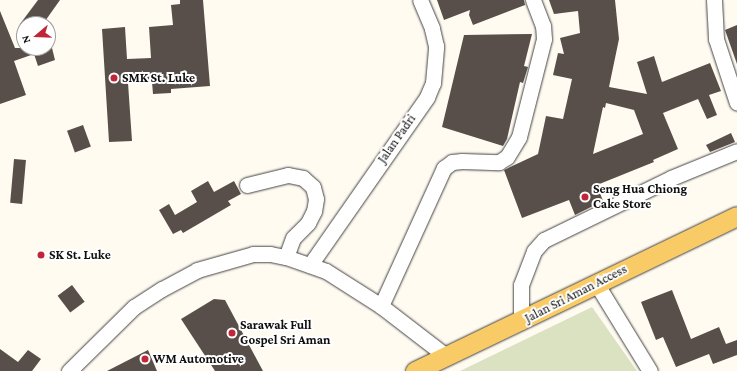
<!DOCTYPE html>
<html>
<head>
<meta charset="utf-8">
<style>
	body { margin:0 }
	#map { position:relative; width:737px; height:371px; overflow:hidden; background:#fffbf1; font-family:"Crimson Pro",serif }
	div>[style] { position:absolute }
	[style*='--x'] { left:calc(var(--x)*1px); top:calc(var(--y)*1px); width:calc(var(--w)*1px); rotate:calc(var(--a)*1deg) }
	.cemetery>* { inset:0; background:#dae2c1 }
	.building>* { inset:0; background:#584f4b; transform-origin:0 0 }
	.roads { filter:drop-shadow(0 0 1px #424242) drop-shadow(0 0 1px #424242) }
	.minor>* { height:15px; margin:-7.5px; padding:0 7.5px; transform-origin:7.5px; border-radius:7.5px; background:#fff }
	.major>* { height:19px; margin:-9.5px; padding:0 9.5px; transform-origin:9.5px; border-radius:9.5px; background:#f9cb67 }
	.dots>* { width:11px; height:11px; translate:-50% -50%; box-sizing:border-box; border:2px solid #fff; border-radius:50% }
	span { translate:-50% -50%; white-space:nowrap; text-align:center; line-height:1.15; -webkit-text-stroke:4px #fff; paint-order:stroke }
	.poi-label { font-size:13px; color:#0f0f0f; font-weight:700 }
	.left { translate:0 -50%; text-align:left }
	.street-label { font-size:13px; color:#0f0f0f }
	.north { position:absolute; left:16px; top:16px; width:40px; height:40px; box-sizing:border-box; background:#fff; border:1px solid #9f9f9f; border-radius:50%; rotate:251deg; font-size:11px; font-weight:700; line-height:16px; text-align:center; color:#0f0f0f }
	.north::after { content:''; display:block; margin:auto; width:14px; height:18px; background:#c12538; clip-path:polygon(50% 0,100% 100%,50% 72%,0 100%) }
</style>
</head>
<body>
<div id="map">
	<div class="cemetery">
		<div style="clip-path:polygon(592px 307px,637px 371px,460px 371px)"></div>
	</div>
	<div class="building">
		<div style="clip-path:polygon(38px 0,60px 0,43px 24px,20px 24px)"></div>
		<div style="clip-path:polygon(180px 0,203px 0,210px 86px,171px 89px,171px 93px,153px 94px,152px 82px,128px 83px,132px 141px,109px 142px,102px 29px,125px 27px,127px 59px,151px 58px,149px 27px,173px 25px,171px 5px,180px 4px)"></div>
		<div style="clip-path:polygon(437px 0,524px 0,525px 5px,473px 25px,469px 15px,470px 10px,444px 20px)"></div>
		<div style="clip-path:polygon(evenodd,549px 0,615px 0,619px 39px,609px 87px,647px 94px,637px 62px,654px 56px,662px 82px,710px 63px,721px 91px,709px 95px,717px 115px,707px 119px,698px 99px,663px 113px,678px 149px,653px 160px,654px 162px,597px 185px,603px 201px,575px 215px,569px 200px,522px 218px,504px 170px,538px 154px,546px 116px,563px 119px,572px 79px,553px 75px,558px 53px,564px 54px,560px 38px,580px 33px,578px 11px,554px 14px,549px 0,606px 103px,634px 110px,643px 134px,593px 154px,603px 107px,605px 108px,606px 103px)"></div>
		<div style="clip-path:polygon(0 11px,15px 48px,52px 48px,55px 60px,38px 66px,34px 54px,14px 61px,26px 95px,0 104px)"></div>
		<div style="clip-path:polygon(737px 25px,737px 64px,725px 30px)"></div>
		<div style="clip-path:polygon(532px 34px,524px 66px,528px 67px,523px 83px,520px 82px,507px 139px,503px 146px,442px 127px,464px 35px)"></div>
		<div style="left:83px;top:125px;width:23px;height:17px;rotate:70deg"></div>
		<div style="clip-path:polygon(731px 133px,735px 142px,710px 152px,706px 145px)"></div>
		<div style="left:14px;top:159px;width:12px;height:44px;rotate:5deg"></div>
		<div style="clip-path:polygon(208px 181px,214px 192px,234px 181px,241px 194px,228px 201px,231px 205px,183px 233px,181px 230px,173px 234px,159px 210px,169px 204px,175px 215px,197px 202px,191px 191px)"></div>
		<div style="left:72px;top:285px;width:21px;height:18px;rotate:53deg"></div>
		<div style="clip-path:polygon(672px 290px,691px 339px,719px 327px,726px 344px,737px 340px,737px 355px,713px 364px,709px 354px,676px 367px,663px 337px,656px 340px,641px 302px)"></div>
		<div style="clip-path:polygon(214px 299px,225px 300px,263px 371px,215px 371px,181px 319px)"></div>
		<div style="clip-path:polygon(0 349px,18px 362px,28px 350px,41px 359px,32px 371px,0 371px)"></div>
		<div style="clip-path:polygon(148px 350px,157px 371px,107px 371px)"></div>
	</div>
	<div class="roads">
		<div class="minor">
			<div style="--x:714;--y:0;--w:39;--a:87"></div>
			<div style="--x:716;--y:39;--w:67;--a:71.8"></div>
			<div style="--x:247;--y:185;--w:42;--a:-13.7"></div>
			<div style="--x:288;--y:175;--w:15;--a:11"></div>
			<div style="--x:303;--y:178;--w:13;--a:42"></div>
			<div style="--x:313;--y:187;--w:12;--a:76"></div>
			<div style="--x:316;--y:199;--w:12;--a:99"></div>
			<div style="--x:314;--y:211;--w:13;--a:117"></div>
			<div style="--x:308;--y:223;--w:21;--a:135"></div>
			<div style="--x:293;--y:238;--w:20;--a:110"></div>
			<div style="--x:310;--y:265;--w:205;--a:-55.1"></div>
			<div style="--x:427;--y:97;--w:15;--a:-67"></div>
			<div style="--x:433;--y:83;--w:37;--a:-85"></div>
			<div style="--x:436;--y:46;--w:18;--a:-103"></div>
			<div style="--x:432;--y:28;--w:30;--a:-113"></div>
			<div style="--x:596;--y:283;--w:103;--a:58.5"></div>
			<div style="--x:381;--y:306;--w:152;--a:-65.5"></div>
			<div style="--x:444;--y:168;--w:10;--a:-37"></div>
			<div style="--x:452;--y:162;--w:10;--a:-6"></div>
			<div style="--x:462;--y:161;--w:37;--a:2"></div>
			<div style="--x:499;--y:162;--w:9;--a:-32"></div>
			<div style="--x:507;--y:157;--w:23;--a:-59"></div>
			<div style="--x:519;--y:137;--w:101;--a:-75.7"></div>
			<div style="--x:544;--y:39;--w:13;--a:-94"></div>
			<div style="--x:543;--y:26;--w:28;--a:-111"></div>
			<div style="--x:521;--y:322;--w:37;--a:-90"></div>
			<div style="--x:521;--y:285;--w:36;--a:-69"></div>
			<div style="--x:534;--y:251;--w:15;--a:-48"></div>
			<div style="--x:544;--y:240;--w:141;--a:-26"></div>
			<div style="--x:671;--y:178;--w:71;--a:-22.2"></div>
			<div style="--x:69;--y:371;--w:91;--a:-44.6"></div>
			<div style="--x:134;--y:307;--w:33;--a:-33"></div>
			<div style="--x:162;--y:289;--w:40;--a:-28"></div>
			<div style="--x:197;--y:270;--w:58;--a:-15.9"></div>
			<div style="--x:253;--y:254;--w:17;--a:0"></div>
			<div style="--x:270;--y:254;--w:16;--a:11"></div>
			<div style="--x:286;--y:257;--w:42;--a:19.3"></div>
			<div style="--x:326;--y:271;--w:65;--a:32.5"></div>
			<div style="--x:381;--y:306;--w:82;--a:37.6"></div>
		</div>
		<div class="major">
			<div style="--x:415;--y:371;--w:357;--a:-25.7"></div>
		</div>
	</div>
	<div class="dots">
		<div style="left:114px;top:78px;background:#c12538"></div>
		<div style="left:585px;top:197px;background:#c12538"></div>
		<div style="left:41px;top:255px;background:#c12538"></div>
		<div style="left:232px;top:333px;background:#c12538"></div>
		<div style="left:145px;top:359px;background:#c12538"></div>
	</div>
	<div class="poi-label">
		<span class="left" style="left:122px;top:78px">SMK St. Luke</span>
		<span class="left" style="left:593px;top:197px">Seng Hua Chiong<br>Cake Store</span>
		<span class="left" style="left:49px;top:255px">SK St. Luke</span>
		<span class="left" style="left:240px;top:333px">Sarawak Full<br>Gospel Sri Aman</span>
		<span class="left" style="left:153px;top:359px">WM Automotive</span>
	</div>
	<div class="street-label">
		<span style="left:397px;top:139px;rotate:-55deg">Jalan Padri</span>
		<span style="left:576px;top:294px;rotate:-27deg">Jalan Sri Aman Access</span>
	</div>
	<div class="north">N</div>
</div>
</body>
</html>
